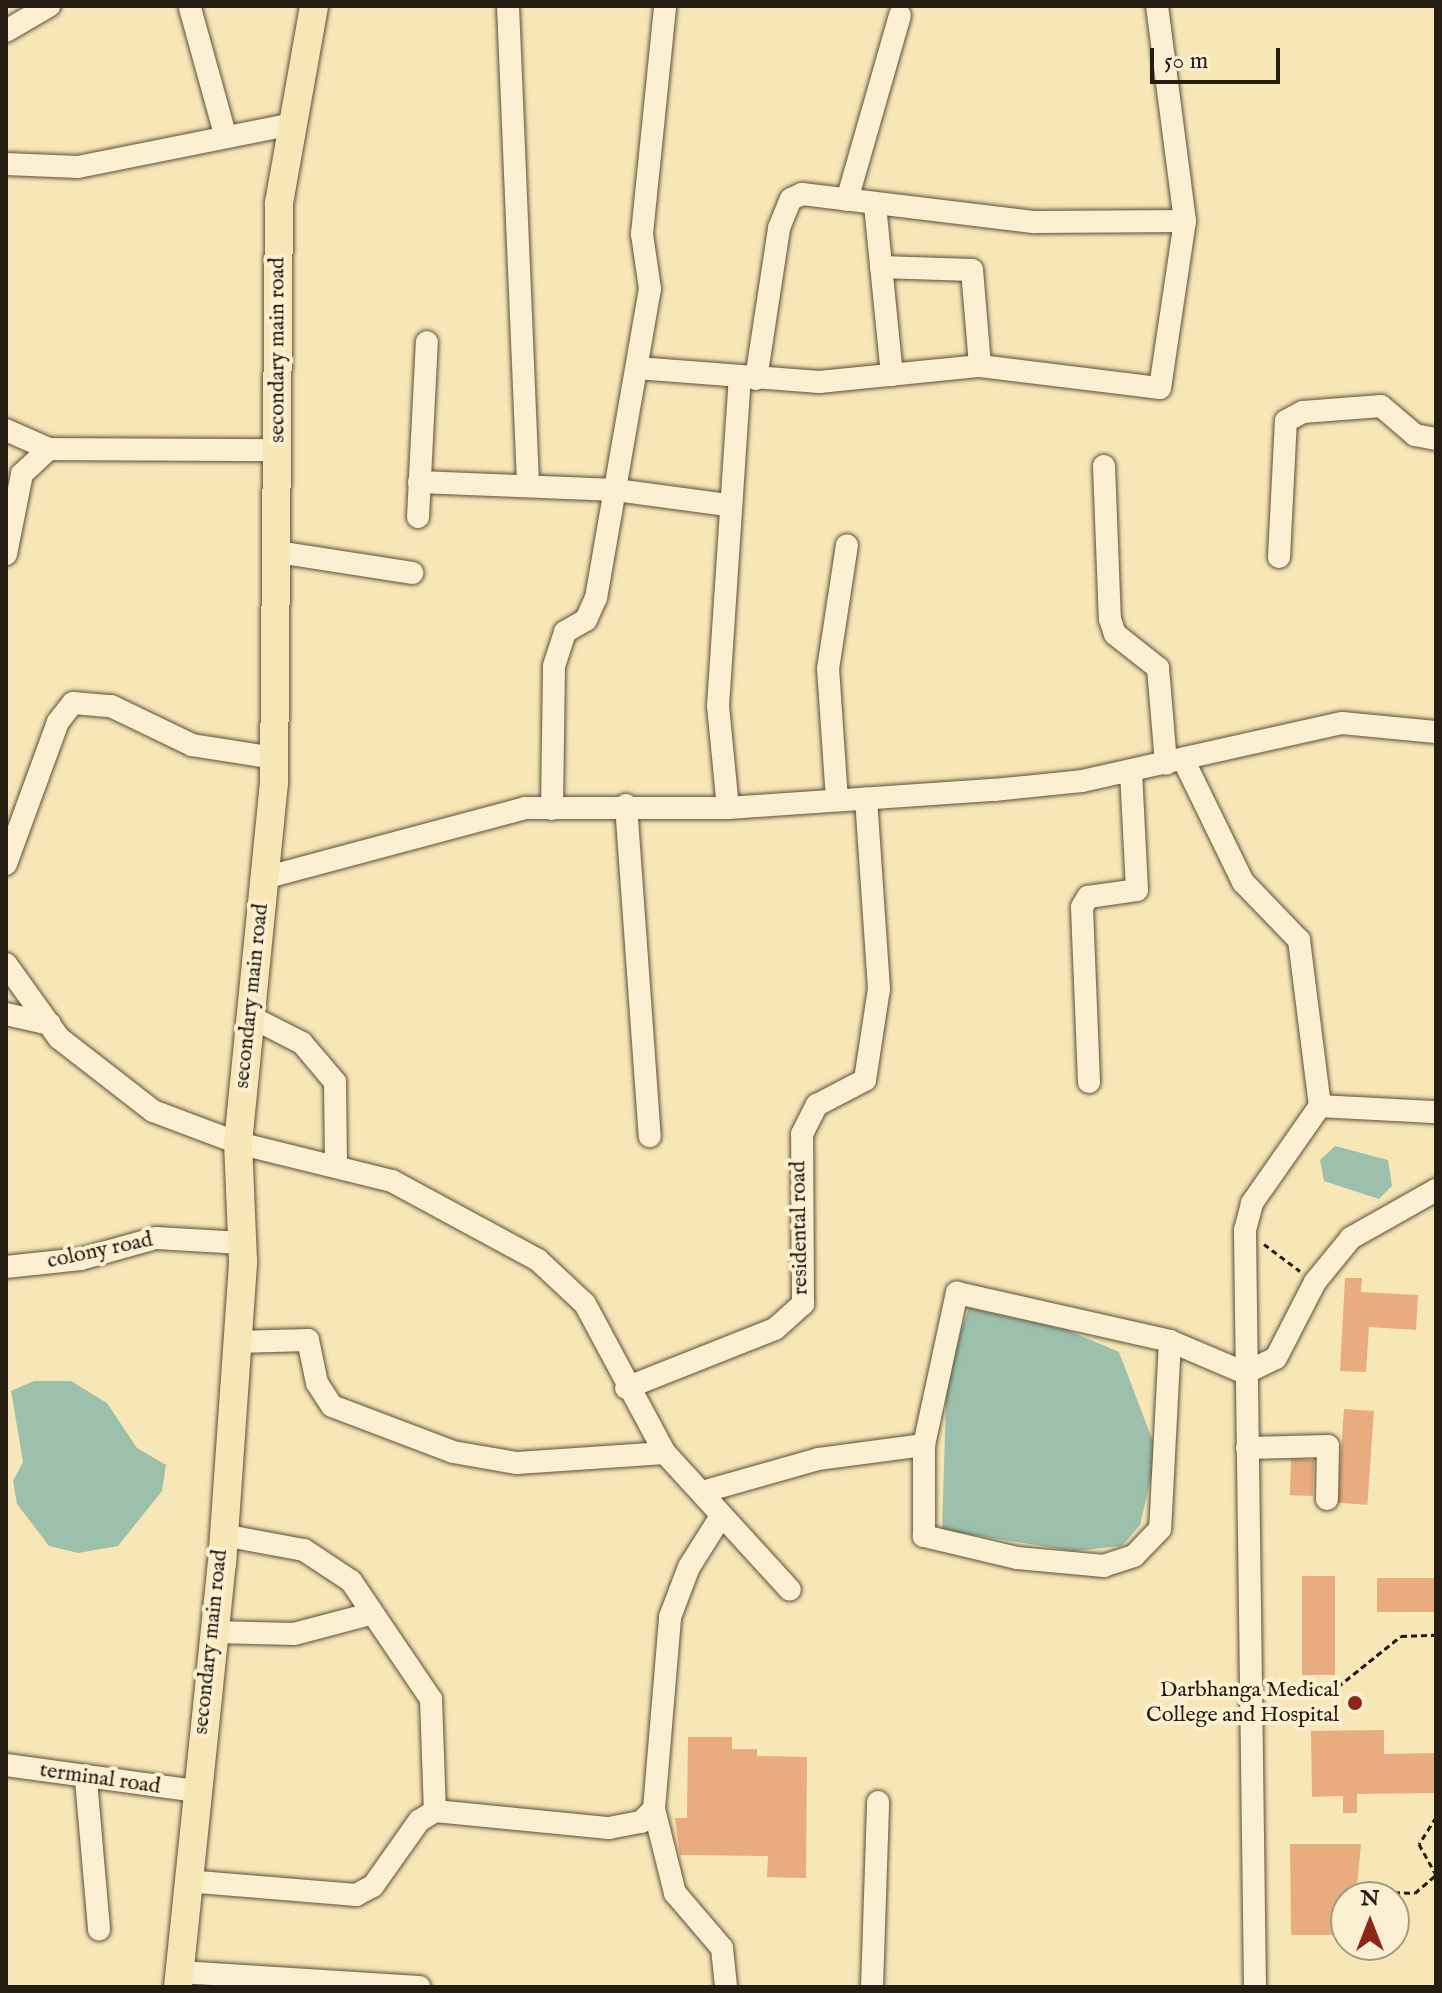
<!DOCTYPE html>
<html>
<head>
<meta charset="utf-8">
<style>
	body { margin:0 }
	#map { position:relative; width:1442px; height:1993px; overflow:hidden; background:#f8e7b6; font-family:"IM FELL English",serif }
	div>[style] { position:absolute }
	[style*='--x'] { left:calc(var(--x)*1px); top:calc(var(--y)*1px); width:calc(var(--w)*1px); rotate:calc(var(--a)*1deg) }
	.water>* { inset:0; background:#9dc0ac }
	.building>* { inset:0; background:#e8ac7f; transform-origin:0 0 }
	.path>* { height:3px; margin-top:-1.5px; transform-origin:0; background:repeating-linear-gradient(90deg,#261d12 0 6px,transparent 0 10px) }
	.roads { filter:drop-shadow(0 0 2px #5a503b) drop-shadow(0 0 2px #5a503b) }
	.minor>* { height:22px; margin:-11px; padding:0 11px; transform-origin:11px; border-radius:11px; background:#faefd0 }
	.major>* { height:28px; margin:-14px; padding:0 14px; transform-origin:14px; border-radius:14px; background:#f8e7b6 }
	.dots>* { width:22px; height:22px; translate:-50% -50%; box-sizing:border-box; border:4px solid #faefd0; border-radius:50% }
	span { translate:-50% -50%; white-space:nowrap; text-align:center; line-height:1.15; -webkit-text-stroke:8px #faefd0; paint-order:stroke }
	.street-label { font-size:22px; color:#261d12 }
	.poi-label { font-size:22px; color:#261d12 }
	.right { translate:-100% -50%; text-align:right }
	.frame { position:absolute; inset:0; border:8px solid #261d12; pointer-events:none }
	.north { position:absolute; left:1330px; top:1881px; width:80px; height:80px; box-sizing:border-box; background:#faefd0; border:2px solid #a59b84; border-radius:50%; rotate:0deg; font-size:22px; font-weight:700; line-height:32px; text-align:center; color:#261d12 }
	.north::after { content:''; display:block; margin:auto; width:28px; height:36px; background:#8f2418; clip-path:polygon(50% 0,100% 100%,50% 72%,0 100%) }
	.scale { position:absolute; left:1150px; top:48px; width:130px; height:36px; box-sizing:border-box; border:4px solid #261d12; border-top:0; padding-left:10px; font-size:24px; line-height:28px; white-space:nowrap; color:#261d12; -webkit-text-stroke:6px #faefd0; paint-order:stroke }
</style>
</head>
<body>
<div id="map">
	<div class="water">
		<div style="clip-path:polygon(1335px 1146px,1388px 1160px,1392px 1186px,1379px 1199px,1324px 1181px,1320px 1160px)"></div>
		<div style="clip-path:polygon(969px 1308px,1067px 1330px,1119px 1352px,1157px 1452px,1140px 1525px,1122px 1546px,1073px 1551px,942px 1530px,947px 1372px)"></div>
		<div style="clip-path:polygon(34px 1381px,71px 1381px,107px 1403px,137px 1448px,166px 1465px,162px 1491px,118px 1546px,78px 1553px,49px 1546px,17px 1504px,13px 1481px,23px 1462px,11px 1391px)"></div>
	</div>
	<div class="building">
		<div style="clip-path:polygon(1345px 1278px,1362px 1278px,1361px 1292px,1418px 1295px,1416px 1330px,1369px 1327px,1366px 1372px,1340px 1371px)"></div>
		<div style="left:1344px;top:1409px;width:30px;height:94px;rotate:4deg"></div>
		<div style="left:1314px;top:1460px;width:36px;height:23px;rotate:92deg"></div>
		<div style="left:1302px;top:1576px;width:33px;height:99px"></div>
		<div style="left:1436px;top:1578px;width:34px;height:59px;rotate:90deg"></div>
		<div style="clip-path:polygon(1384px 1730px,1384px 1754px,1436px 1753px,1436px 1793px,1357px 1794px,1357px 1813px,1343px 1813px,1343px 1796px,1312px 1797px,1311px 1731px)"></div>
		<div style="clip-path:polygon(688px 1737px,732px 1737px,732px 1749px,757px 1749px,757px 1756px,807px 1757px,806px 1878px,767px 1877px,768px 1856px,680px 1855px,675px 1818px,687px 1818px)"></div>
		<div style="clip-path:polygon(1290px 1844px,1361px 1844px,1356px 1897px,1346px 1897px,1346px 1935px,1291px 1935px)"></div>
	</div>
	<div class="path">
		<div style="--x:1264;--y:1244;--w:45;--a:36.9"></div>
		<div style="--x:1270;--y:1694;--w:60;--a:-1"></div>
		<div style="--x:1330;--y:1693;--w:91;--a:-38.8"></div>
		<div style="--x:1401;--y:1636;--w:35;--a:-2"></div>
		<div style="--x:1436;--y:1817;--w:32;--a:122"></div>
		<div style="--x:1419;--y:1844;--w:35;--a:61"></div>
		<div style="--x:1364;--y:1891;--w:51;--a:2.2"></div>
		<div style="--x:1415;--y:1893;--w:28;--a:-41"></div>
	</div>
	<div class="roads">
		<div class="minor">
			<div style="--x:508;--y:6;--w:478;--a:87.6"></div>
			<div style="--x:190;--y:8;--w:131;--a:74.5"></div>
			<div style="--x:6;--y:31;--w:50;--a:-30.2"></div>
			<div style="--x:6;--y:164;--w:72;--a:2.4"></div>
			<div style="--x:78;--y:167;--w:219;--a:-11.3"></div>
			<div style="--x:847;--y:200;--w:192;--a:-74"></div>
			<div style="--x:875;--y:205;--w:171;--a:84.3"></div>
			<div style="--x:881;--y:267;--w:91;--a:1.9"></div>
			<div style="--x:972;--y:270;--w:96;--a:85.2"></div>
			<div style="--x:637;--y:368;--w:183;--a:4.4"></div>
			<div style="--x:819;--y:382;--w:162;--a:-5.7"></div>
			<div style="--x:980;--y:366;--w:181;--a:7"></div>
			<div style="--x:1160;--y:388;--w:169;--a:-81.5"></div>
			<div style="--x:1185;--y:221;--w:217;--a:-97.4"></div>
			<div style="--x:756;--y:379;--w:153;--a:-81.3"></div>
			<div style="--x:779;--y:228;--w:31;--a:-68"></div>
			<div style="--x:791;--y:199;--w:12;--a:-24"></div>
			<div style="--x:802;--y:194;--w:235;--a:6.9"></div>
			<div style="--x:1035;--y:222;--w:150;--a:-0.4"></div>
			<div style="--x:6;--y:430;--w:47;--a:23.8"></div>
			<div style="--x:1104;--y:466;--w:153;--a:87.8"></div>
			<div style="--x:1110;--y:619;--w:16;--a:72"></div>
			<div style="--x:1115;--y:634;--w:55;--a:38.3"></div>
			<div style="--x:1158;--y:668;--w:96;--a:85.2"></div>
			<div style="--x:419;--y:482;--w:197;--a:2.3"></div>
			<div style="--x:616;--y:490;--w:112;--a:7.7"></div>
			<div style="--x:418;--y:517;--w:175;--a:-87.1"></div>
			<div style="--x:278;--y:552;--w:136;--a:8.9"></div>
			<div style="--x:6;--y:554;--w:82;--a:-78.7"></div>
			<div style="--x:22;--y:474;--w:37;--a:-43"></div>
			<div style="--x:49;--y:449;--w:228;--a:0.3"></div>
			<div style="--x:1279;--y:557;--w:136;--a:-87.1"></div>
			<div style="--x:1286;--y:421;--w:19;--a:-28"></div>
			<div style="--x:1303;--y:412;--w:78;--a:-4.4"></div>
			<div style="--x:1381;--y:406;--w:45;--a:40.5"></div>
			<div style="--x:1415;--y:435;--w:21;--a:11"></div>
			<div style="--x:1184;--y:761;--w:135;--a:64"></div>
			<div style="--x:1243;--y:882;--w:81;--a:46"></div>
			<div style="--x:1299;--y:940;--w:167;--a:82.8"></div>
			<div style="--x:837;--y:800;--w:131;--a:-93.9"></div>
			<div style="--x:828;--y:669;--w:125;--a:-81.3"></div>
			<div style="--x:626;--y:805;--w:332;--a:85.9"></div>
			<div style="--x:728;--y:808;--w:102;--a:-95.6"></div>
			<div style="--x:718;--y:706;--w:329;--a:-86.2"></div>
			<div style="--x:552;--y:809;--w:143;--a:-89.2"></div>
			<div style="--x:554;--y:666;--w:36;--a:-72"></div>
			<div style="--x:565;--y:632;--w:24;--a:-30"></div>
			<div style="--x:586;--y:620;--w:24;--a:-66"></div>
			<div style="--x:596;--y:598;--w:314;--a:-80.1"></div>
			<div style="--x:650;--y:289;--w:56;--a:-98.3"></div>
			<div style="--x:642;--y:234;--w:229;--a:-84.2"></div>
			<div style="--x:6;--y:864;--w:151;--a:-69.9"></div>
			<div style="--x:58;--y:722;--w:24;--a:-52"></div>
			<div style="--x:73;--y:703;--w:38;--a:5"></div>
			<div style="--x:111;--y:706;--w:90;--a:25.7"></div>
			<div style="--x:192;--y:745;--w:83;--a:9"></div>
			<div style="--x:264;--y:878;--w:270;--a:-15"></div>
			<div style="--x:525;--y:808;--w:203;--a:0"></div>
			<div style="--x:728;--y:808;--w:267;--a:-3.9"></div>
			<div style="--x:994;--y:790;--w:88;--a:-5.8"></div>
			<div style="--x:1082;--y:781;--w:266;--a:-12.6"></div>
			<div style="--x:1342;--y:723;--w:94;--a:5.5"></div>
			<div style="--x:6;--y:964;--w:91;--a:54.4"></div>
			<div style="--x:59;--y:1038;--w:119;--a:37.8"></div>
			<div style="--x:153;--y:1111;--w:91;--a:20.6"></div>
			<div style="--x:238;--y:1143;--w:159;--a:13.9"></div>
			<div style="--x:392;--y:1181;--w:166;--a:28.4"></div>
			<div style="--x:538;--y:1260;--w:64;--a:43.1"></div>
			<div style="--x:585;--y:1304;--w:169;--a:61.8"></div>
			<div style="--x:665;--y:1453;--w:185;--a:47.6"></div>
			<div style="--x:6;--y:1014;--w:45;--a:12.8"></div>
			<div style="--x:251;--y:1017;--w:57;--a:27"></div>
			<div style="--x:302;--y:1043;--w:51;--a:49.8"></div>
			<div style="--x:335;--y:1082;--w:85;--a:89.3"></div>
			<div style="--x:1089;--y:1082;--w:175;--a:-92.3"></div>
			<div style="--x:1082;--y:907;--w:12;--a:-59"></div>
			<div style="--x:1088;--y:897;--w:49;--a:-8.1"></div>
			<div style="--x:1137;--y:890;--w:119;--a:-92.9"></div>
			<div style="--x:6;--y:1267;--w:75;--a:-6.1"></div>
			<div style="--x:81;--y:1259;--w:78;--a:-15.6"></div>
			<div style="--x:156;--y:1238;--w:86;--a:3.3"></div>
			<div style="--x:1170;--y:1341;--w:82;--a:23.1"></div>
			<div style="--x:1245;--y:1373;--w:34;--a:-26"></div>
			<div style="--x:1276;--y:1358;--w:85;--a:-62.8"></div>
			<div style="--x:1315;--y:1282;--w:57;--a:-50.7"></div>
			<div style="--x:1351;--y:1238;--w:98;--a:-29.5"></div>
			<div style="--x:238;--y:1342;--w:70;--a:-1.6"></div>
			<div style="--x:308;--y:1340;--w:44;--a:78.2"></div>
			<div style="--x:317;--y:1383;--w:27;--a:57"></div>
			<div style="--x:332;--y:1406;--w:129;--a:20.8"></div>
			<div style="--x:453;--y:1452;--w:65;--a:9.8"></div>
			<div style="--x:517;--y:1463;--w:148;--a:-3.9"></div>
			<div style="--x:626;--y:1388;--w:160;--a:-21.6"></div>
			<div style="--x:775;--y:1329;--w:38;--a:-42"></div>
			<div style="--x:803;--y:1304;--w:170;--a:-90.3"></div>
			<div style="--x:802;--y:1134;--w:33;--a:-63"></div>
			<div style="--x:817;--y:1105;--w:54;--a:-27.5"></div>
			<div style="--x:865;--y:1080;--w:92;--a:-81.3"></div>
			<div style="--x:879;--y:989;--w:191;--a:-93.9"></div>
			<div style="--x:1247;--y:1448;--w:81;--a:-1.4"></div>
			<div style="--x:1328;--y:1446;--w:53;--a:91.1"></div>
			<div style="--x:702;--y:1492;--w:122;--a:-15.8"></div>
			<div style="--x:819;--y:1459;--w:106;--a:-7.6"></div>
			<div style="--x:924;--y:1445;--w:156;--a:-77.8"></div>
			<div style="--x:957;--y:1293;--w:218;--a:12.7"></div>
			<div style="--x:1170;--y:1341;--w:188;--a:93"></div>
			<div style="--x:1160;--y:1529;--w:37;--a:134"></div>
			<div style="--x:1134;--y:1556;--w:32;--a:162"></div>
			<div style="--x:1104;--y:1566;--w:87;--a:-174.7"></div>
			<div style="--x:1017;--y:1558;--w:96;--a:-166.7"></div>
			<div style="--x:924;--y:1536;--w:91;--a:-90"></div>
			<div style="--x:223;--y:1535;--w:82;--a:10.5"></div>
			<div style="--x:304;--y:1550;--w:56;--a:33.4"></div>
			<div style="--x:351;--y:1581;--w:143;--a:55.9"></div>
			<div style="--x:431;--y:1699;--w:112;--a:88"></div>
			<div style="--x:214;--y:1632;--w:80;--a:1.4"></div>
			<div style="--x:294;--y:1634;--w:79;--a:-14.7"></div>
			<div style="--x:6;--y:1765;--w:191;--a:7.8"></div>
			<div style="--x:86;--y:1780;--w:150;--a:85"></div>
			<div style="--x:654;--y:1809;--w:87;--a:76"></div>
			<div style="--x:675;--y:1893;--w:72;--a:49.5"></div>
			<div style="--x:722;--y:1948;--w:39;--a:84"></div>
			<div style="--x:186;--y:1881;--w:171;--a:4.7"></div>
			<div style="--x:356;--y:1895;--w:19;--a:-28"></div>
			<div style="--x:373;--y:1886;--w:80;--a:-54.7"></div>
			<div style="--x:419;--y:1821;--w:19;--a:-32"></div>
			<div style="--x:435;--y:1811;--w:175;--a:5.6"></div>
			<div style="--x:609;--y:1828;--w:33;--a:-11"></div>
			<div style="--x:641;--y:1822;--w:18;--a:-45"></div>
			<div style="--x:654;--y:1809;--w:193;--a:-85.2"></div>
			<div style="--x:670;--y:1617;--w:53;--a:-69.2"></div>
			<div style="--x:689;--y:1567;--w:58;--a:-57.7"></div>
			<div style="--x:179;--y:1972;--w:241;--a:3.6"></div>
			<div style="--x:872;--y:1987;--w:185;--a:-88.1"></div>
			<div style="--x:1255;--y:1987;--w:757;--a:-90.76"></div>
			<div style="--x:1245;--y:1230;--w:28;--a:-75"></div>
			<div style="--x:1252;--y:1203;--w:118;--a:-55"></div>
			<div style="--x:1320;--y:1106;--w:116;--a:3"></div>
		</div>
		<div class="major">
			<div style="--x:178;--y:1987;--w:425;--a:-84.1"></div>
			<div style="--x:222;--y:1564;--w:304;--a:-86"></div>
			<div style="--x:243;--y:1261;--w:118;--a:-92.4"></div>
			<div style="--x:238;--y:1143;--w:362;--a:-84.3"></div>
			<div style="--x:274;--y:783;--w:580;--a:-89.51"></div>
			<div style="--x:279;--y:203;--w:200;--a:-79.9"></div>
		</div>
	</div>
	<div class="dots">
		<div style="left:1355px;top:1703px;background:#8f2418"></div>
	</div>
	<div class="street-label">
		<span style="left:278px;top:350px;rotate:-90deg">secondary main road</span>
		<span style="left:252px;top:996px;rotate:-84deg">secondary main road</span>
		<span style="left:800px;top:1228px;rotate:-91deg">residental road</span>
		<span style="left:100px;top:1251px;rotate:-12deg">colony road</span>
		<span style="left:211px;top:1642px;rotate:-84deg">secondary main road</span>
		<span style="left:100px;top:1779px;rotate:8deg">terminal road</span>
	</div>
	<div class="poi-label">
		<span class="right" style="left:1339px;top:1703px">Darbhanga Medical<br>College and Hospital</span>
	</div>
	<div class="frame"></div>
	<div class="north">N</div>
	<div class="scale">50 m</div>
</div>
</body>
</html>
